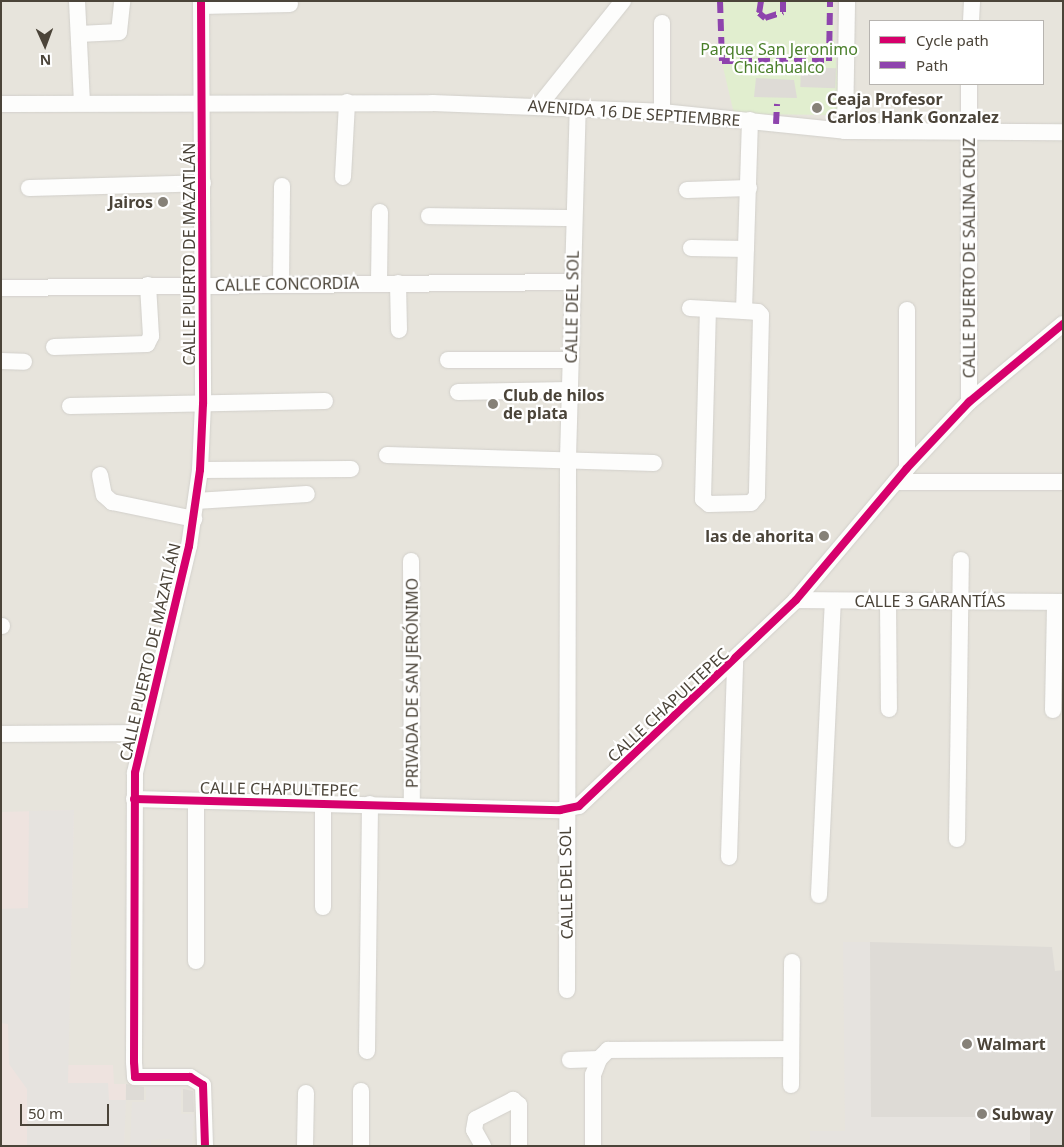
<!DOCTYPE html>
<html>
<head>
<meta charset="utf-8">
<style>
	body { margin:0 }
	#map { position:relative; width:1064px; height:1147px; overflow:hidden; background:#f4f2ee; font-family:"Noto Sans",sans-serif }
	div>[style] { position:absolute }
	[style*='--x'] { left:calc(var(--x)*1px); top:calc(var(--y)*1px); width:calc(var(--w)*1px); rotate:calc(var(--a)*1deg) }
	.residential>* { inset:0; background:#e7e4dc }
	.medical>* { inset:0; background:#eee3df }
	.green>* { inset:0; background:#e1eecf }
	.parking>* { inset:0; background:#e6e3df }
	.building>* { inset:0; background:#dedbd6; transform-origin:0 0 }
	.roads { filter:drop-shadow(0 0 1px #d2d0cb) drop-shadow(0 0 1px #d2d0cb) }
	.minor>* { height:16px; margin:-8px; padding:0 8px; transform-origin:8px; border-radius:8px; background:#fdfdfc }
	.quiet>* { height:6px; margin-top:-3px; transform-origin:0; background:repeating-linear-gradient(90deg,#8e44ad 0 12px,transparent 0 18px) }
	.cycleway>* { height:8px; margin:-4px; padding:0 4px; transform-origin:4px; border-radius:4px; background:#d6006c }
	.dots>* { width:14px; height:14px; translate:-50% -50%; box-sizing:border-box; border:2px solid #fff; border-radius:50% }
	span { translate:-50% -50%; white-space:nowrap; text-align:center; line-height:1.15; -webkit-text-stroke:4.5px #fff; paint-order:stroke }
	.park-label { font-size:16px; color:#4a7f2a }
	.poi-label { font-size:16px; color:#4b4439; font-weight:700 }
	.left { translate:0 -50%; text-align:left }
	.right { translate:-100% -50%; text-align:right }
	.street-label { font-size:16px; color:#4b4439 }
	.frame { position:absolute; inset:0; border:2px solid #4b4439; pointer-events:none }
	.legend { position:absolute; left:869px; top:20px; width:175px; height:65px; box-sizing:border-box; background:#fff; border:1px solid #b7b4b0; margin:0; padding:6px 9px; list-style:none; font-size:15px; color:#4b4439 }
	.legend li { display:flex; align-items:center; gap:10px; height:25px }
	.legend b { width:25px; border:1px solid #b7b4b0 }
	.north { position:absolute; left:20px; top:20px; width:50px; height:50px; -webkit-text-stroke:4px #fff; paint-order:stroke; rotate:178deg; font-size:14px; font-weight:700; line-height:20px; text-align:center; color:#4b4439 }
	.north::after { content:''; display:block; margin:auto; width:18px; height:22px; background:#4b4439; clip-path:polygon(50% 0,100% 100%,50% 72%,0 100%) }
	.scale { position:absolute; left:20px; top:1104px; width:89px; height:22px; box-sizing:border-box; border:2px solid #4b4439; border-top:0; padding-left:6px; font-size:15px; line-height:18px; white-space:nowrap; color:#4b4439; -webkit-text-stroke:4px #fff; paint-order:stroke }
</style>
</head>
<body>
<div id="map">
	<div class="residential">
		<div style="clip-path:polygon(evenodd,1px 1px,1063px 1px,1063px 1146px,1px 1146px,1px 1px,870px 21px,1043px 21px,1043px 84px,870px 84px,870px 21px)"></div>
	</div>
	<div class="medical">
		<div style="clip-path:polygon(74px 810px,68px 1065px,113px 1065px,114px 1084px,126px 1084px,124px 1146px,1px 1146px,1px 812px)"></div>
	</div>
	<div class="green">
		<div style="clip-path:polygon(721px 1px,832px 1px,840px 115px,734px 114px,723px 67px)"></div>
	</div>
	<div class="parking">
		<div style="clip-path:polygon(74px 810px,68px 1083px,108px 1083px,109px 1100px,126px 1100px,124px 1146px,27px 1146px,27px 1089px,9px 1064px,8px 1024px,1px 1023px,1px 909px,28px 908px,29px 811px)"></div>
		<div style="clip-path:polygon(843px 942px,870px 942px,871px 1117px,1030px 1117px,1030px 1146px,810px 1146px,810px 1131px,845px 1131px)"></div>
		<div style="clip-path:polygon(146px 1085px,181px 1087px,181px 1114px,194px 1114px,192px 1146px,170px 1146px,170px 1139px,151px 1140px,151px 1146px,130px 1146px,132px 1102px,146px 1102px)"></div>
	</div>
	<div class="building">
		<div style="left:801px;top:67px;width:35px;height:20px;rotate:2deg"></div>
		<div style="clip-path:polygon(756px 78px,794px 80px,797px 98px,754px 97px)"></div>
		<div style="clip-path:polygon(870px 942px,1052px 947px,1055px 971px,1063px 970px,1063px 1146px,1030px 1146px,1030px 1117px,871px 1117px)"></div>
		<div style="clip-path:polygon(126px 1084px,144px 1087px,144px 1100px,126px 1100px)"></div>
		<div style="clip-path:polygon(183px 1089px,193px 1091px,194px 1112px,183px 1112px)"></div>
	</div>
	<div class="roads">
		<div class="minor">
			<div style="--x:77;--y:1;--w:102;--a:87.2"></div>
			<div style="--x:201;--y:1;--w:403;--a:89.7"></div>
			<div style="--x:203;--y:404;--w:66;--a:92.6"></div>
			<div style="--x:200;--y:470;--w:77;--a:98.2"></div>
			<div style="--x:189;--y:546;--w:233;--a:103.4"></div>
			<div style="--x:135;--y:773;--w:289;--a:90.2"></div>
			<div style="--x:134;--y:1062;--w:15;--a:86"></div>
			<div style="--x:135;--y:1077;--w:55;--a:0"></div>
			<div style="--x:190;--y:1077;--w:15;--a:32"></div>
			<div style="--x:203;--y:1085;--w:61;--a:88.1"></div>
			<div style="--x:201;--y:6;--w:89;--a:-1.3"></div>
			<div style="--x:971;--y:21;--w:20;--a:-87"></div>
			<div style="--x:662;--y:23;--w:89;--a:90"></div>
			<div style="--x:79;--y:34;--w:40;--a:-2.9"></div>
			<div style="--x:119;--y:32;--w:31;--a:-84"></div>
			<div style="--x:969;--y:84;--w:318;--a:90"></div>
			<div style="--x:1;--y:104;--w:431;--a:-0.1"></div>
			<div style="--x:432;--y:103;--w:230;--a:2.2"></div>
			<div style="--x:662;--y:112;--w:184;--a:5.9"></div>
			<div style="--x:845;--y:131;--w:218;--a:0.3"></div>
			<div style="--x:538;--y:107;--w:136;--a:-51.3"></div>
			<div style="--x:845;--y:131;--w:130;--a:-89.1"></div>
			<div style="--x:343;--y:177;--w:75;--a:-86.9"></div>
			<div style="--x:29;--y:188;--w:174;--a:-1.6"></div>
			<div style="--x:687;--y:190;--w:62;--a:-1.8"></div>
			<div style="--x:429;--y:216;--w:145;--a:0.8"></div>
			<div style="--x:691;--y:248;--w:55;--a:1"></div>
			<div style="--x:379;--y:283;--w:71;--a:-89.2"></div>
			<div style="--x:398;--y:283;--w:47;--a:88.8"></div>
			<div style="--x:281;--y:284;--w:98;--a:-89.4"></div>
			<div style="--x:1;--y:288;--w:571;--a:-0.6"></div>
			<div style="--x:690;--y:308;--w:54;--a:3.2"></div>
			<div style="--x:744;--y:311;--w:14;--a:4"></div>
			<div style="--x:758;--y:312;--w:4;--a:45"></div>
			<div style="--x:761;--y:315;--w:181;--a:91.3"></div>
			<div style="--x:757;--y:496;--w:9;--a:131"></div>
			<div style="--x:751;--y:503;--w:42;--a:178.6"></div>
			<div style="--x:709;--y:504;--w:8;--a:-140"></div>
			<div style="--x:703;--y:499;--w:190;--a:-88.5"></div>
			<div style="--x:907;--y:310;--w:158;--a:90"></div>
			<div style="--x:744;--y:311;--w:191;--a:-88.2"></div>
			<div style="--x:54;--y:347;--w:93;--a:-1.8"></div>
			<div style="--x:147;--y:344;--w:9;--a:-63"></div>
			<div style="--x:151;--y:336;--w:51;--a:-93.4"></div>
			<div style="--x:448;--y:360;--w:123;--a:0"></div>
			<div style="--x:1;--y:361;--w:23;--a:2"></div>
			<div style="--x:458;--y:392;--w:112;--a:-1"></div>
			<div style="--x:70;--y:406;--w:255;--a:-1.1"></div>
			<div style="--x:387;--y:455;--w:267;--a:1.7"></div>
			<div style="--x:200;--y:470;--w:151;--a:-0.4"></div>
			<div style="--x:100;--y:475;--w:20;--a:79"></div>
			<div style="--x:104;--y:495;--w:11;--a:41"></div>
			<div style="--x:112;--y:502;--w:84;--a:11.7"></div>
			<div style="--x:896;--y:482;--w:167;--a:0"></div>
			<div style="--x:196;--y:501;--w:111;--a:-3.6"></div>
			<div style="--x:411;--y:561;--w:244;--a:89.8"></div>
			<div style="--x:796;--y:600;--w:267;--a:0.4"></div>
			<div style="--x:888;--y:601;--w:108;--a:89.5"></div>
			<div style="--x:1;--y:626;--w:1;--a:0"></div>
			<div style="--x:1053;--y:710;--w:108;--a:-88.9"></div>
			<div style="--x:1;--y:734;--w:142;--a:-0.4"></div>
			<div style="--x:134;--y:799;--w:426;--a:1.5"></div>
			<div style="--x:560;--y:810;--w:19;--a:-12"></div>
			<div style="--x:579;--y:806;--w:299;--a:-43.5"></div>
			<div style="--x:796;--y:600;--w:172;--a:-49.9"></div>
			<div style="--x:907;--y:468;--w:91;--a:-46.8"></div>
			<div style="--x:969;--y:402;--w:122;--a:-39.7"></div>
			<div style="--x:957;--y:839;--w:279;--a:-89.2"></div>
			<div style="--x:729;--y:857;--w:196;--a:-88.2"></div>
			<div style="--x:819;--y:895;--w:294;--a:-87.3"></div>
			<div style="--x:323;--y:907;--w:104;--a:-90"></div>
			<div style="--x:196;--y:961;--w:160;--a:-90"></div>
			<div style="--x:567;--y:990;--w:532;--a:-89.89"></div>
			<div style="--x:568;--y:458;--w:350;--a:-88.4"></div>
			<div style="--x:367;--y:1051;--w:247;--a:-89.3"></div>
			<div style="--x:570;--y:1060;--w:29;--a:-2"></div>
			<div style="--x:791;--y:1085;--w:123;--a:-89.5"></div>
			<div style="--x:305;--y:1146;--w:53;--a:-88.9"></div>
			<div style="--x:361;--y:1146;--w:55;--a:-90"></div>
			<div style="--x:483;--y:1146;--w:18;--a:-119"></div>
			<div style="--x:474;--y:1130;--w:11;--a:-80"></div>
			<div style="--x:476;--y:1119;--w:42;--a:-27.2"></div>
			<div style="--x:513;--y:1100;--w:8;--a:40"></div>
			<div style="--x:519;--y:1105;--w:41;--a:90"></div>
			<div style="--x:593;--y:1146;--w:71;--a:-90"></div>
			<div style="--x:593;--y:1075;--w:17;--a:-69"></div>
			<div style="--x:599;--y:1059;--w:13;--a:-45"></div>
			<div style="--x:608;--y:1050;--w:183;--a:-0.3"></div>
		</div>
	</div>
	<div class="quiet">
		<div style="--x:720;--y:1;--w:60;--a:88.1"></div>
		<div style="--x:722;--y:61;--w:107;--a:0"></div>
		<div style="--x:829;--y:61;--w:60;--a:-89"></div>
		<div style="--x:761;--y:1;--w:12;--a:99"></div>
		<div style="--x:759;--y:13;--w:8;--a:40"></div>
		<div style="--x:765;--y:18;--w:19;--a:-18"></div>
		<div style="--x:783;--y:12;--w:11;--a:-90"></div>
		<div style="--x:776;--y:124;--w:20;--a:-87"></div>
	</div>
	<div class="cycleway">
		<div style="--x:201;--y:1;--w:403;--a:89.7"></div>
		<div style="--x:203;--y:404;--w:66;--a:92.6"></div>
		<div style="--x:200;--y:470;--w:77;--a:98.2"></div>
		<div style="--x:189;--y:546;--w:233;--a:103.4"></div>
		<div style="--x:135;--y:773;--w:289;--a:90.2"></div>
		<div style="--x:134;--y:1062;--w:15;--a:86"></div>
		<div style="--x:135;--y:1077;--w:55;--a:0"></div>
		<div style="--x:190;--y:1077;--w:15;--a:32"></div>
		<div style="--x:203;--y:1085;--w:61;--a:88.1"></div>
		<div style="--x:134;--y:799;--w:426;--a:1.5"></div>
		<div style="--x:560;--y:810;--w:19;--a:-12"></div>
		<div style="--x:579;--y:806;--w:299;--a:-43.5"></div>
		<div style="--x:796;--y:600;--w:172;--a:-49.9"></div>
		<div style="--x:907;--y:468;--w:91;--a:-46.8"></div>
		<div style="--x:969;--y:402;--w:122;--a:-39.7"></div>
	</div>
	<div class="dots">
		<div style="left:817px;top:108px;background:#868178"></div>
		<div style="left:163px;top:202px;background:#868178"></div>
		<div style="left:493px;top:404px;background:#868178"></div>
		<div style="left:824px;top:536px;background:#868178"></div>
		<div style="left:967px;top:1044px;background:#868178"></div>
		<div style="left:982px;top:1114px;background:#868178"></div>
	</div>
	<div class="park-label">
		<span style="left:779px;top:58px">Parque San Jeronimo<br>Chicahualco</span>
	</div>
	<div class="poi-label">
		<span class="left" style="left:827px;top:108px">Ceaja Profesor<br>Carlos Hank Gonzalez</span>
		<span class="right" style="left:153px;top:202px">Jairos</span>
		<span class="left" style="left:503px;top:404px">Club de hilos<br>de plata</span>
		<span class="right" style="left:814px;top:536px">las de ahorita</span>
		<span class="left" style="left:977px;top:1044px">Walmart</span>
		<span class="left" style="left:992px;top:1114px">Subway</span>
	</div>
	<div class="street-label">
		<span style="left:634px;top:113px;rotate:4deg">AVENIDA 16 DE SEPTIEMBRE</span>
		<span style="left:189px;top:254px;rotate:-90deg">CALLE PUERTO DE MAZATLÁN</span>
		<span style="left:969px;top:258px;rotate:-90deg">CALLE PUERTO DE SALINA CRUZ</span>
		<span style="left:287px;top:284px;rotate:-1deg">CALLE CONCORDIA</span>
		<span style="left:572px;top:307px;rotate:-89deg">CALLE DEL SOL</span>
		<span style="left:930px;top:601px">CALLE 3 GARANTÍAS</span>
		<span style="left:150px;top:652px;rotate:-77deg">CALLE PUERTO DE MAZATLÁN</span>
		<span style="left:412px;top:683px;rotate:-90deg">PRIVADA DE SAN JERÓNIMO</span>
		<span style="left:668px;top:705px;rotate:-43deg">CALLE CHAPULTEPEC</span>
		<span style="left:279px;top:789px;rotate:1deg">CALLE CHAPULTEPEC</span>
		<span style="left:566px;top:883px;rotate:-91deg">CALLE DEL SOL</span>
	</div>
	<div class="frame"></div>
	<ul class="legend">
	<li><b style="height:6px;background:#d6006c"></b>Cycle path</li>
	<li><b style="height:6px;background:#8e44ad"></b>Path</li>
	</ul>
	<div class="north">N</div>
	<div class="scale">50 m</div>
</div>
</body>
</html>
